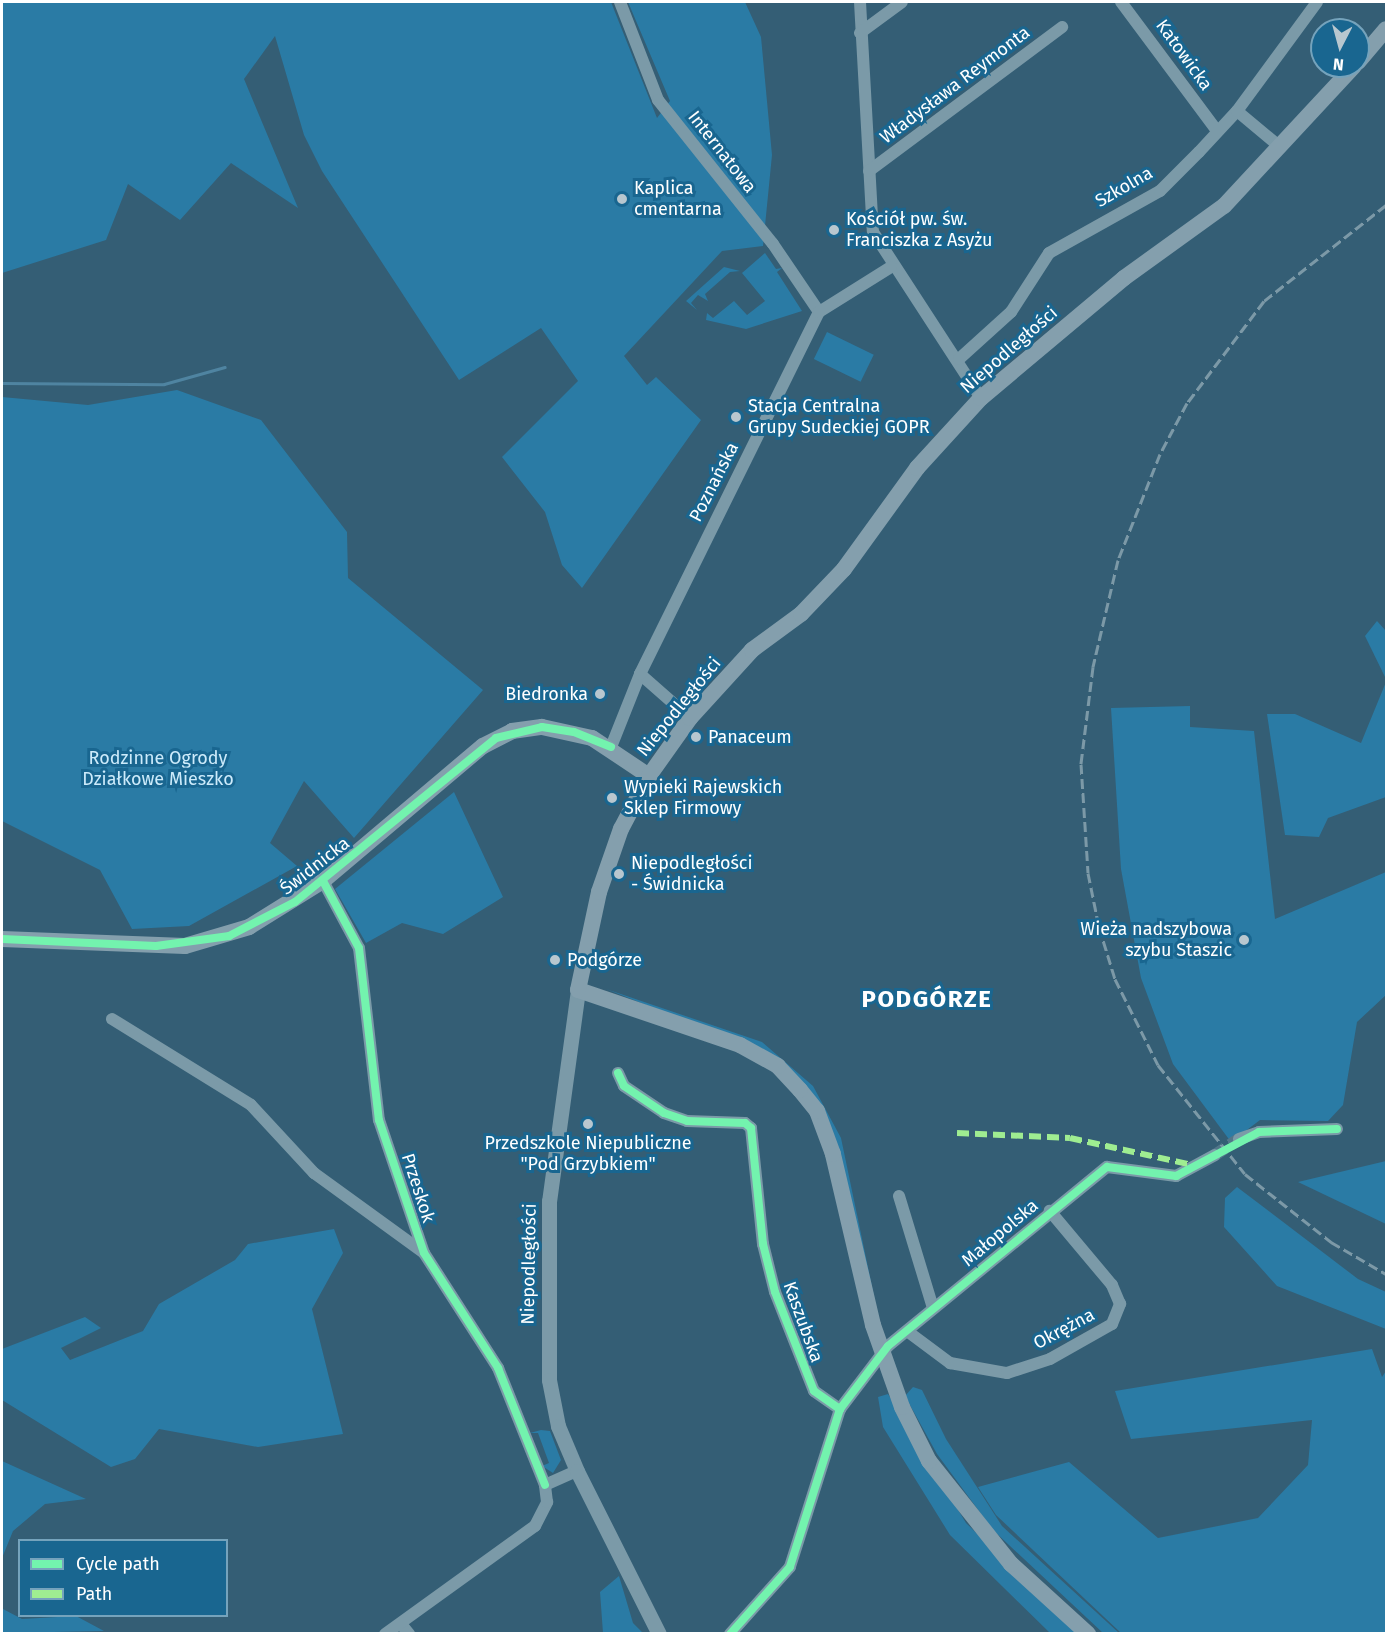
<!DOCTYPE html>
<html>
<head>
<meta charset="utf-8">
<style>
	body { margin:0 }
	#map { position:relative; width:1388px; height:1635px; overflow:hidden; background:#345e75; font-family:"Fira Sans",sans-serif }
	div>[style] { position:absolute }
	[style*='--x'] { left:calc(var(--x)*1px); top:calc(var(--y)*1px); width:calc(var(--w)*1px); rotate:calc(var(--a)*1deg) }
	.green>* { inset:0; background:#2a7ba5; transform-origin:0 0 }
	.stream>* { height:3px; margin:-1.5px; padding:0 1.5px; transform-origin:1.5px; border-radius:1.5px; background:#4f84a1 }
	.minor-tunnel>* { height:12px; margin-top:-6px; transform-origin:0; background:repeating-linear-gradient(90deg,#52768a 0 12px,transparent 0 18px) }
	.minor>* { height:12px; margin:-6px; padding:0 6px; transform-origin:6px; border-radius:6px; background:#7b9aa8 }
	.tertiary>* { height:15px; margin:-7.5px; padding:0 7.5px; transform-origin:7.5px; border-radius:7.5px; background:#7b9aa8 }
	.secondary>* { height:16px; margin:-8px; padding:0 8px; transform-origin:8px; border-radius:8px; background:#849fad }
	.rail>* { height:3px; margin-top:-1.5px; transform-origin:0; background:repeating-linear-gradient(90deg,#7c99a7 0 10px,transparent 0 14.5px) }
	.quiet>* { height:6px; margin-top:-3px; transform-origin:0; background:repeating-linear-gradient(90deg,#9fed91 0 12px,transparent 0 18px) }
	.cycleway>* { height:8px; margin:-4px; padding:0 4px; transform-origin:4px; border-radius:4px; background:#73f3ae }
	.dots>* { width:16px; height:16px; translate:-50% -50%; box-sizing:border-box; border:3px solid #196690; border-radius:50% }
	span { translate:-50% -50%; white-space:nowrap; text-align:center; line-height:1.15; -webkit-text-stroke:6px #196690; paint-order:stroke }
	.street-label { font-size:18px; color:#fff }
	.poi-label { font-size:18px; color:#fff }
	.left { translate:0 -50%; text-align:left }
	.right { translate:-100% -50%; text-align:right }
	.park-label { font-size:18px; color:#cdebfb }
	.district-label { font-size:24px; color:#fff; font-weight:700; letter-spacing:1.5px }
	.frame { position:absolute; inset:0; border:3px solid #fff; pointer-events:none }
	.legend { position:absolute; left:18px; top:1539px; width:210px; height:78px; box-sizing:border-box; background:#196690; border:2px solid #75a3bc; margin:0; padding:8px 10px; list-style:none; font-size:18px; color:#fff }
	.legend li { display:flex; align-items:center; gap:12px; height:30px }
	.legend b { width:30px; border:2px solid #75a3bc }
	.north { position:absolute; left:1310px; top:18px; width:60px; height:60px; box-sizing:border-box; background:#196690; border:2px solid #75a3bc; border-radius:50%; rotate:186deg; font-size:16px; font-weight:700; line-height:24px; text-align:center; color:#fff }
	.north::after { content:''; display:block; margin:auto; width:21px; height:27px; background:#b8c7cf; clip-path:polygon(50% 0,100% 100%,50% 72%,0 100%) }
</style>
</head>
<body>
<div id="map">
	<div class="green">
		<div style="clip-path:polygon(2px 2px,611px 2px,657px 118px,670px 101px,628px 2px,745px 2px,761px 37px,772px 155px,763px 246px,722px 251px,624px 356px,647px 385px,656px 377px,701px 420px,582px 588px,562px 565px,545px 512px,502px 457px,578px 381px,541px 328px,459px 380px,322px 171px,304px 135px,275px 36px,244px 79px,298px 208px,231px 163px,180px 220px,128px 184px,106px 240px,2px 273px)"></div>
		<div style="clip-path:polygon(765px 253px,776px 269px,782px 268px,777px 272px,802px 311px,746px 329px,706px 320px,707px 313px,713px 318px,734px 301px,747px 315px,765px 301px,742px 273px)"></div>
		<div style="clip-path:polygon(724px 267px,740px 271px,730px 272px,705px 294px,708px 301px,698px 295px,691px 303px,697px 310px,686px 301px)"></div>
		<div style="left:827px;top:332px;width:52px;height:30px;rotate:26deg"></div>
		<div style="clip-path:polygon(177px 390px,261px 420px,347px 532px,348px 578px,483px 690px,354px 838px,304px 781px,270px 843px,297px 866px,189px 926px,132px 929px,100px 870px,2px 821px,2px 397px,88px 405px)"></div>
		<div style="clip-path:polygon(1377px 621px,1386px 631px,1386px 679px,1365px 636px)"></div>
		<div style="clip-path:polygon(1386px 682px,1386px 797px,1328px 818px,1319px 837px,1285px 835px,1267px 714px,1295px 714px,1361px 743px)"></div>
		<div style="clip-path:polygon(1190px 706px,1190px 727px,1254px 731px,1275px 919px,1386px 872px,1386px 995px,1357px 1022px,1343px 1105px,1328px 1121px,1260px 1120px,1231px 1142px,1173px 1064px,1141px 978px,1121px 869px,1111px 708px)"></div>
		<div style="clip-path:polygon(454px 792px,503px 897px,443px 934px,402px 923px,366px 943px,335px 889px)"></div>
		<div style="clip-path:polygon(606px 989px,762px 1042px,813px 1086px,841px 1138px,879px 1320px,842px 1163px,772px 1055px)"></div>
		<div style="clip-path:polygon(1386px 1161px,1386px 1224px,1298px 1182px)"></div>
		<div style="clip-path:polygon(1237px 1187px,1358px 1279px,1386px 1292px,1386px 1329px,1277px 1286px,1224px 1227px,1225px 1198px)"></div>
		<div style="clip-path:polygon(334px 1229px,343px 1253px,312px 1309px,343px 1434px,258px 1447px,159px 1429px,135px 1459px,111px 1467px,2px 1400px,2px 1349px,85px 1317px,101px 1328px,61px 1348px,70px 1360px,143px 1331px,159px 1304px,235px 1260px,248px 1244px)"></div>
		<div style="clip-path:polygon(1372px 1349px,1382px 1377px,1386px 1371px,1386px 1633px,1121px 1633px,996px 1515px,978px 1487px,1069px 1462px,1158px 1538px,1258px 1518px,1308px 1465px,1312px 1420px,1131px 1439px,1115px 1391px)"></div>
		<div style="clip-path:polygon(913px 1387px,922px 1390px,946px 1439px,1002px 1526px,1119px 1633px,1103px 1633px,993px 1530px,937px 1454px,905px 1396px)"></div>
		<div style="clip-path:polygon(888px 1394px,966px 1523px,1080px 1633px,1050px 1633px,950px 1535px,883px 1427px,878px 1397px)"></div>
		<div style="clip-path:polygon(541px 1430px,550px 1431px,561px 1460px,553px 1473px,542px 1466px,549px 1463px,538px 1433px,530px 1433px)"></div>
		<div style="clip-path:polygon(2px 1461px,86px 1499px,45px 1504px,13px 1531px,2px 1558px)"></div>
		<div style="clip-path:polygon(619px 1576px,633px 1623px,643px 1633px,603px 1633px,600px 1592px)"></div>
		<div style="clip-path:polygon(2px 1592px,3px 1609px,22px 1619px,76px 1616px,104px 1631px,2px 1633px)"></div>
	</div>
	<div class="stream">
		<div style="--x:2;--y:383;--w:162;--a:0.4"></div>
		<div style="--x:164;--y:384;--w:63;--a:-15.6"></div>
	</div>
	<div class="minor-tunnel">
		<div style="--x:1215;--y:1155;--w:29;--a:-34"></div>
	</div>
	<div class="minor">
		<div style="--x:620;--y:2;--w:105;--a:68.8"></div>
		<div style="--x:658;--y:100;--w:184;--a:51.4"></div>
		<div style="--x:773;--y:244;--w:82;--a:55.9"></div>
		<div style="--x:860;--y:2;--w:230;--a:86.8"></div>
		<div style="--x:873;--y:232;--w:198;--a:57"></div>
		<div style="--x:1121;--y:2;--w:161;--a:53.3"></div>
		<div style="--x:860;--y:33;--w:52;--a:-36.4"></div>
		<div style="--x:1237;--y:111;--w:56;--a:39.9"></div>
		<div style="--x:869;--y:171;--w:241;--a:-36.7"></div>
		<div style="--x:959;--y:359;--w:70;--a:-42.1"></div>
		<div style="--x:1011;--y:312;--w:70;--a:-57.2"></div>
		<div style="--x:1049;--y:253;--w:127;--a:-29.2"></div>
		<div style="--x:1160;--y:191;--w:55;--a:-45"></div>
		<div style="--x:1199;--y:152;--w:56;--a:-47.2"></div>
		<div style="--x:1237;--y:111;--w:135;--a:-53.7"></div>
		<div style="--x:640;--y:674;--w:67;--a:41.3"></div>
		<div style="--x:611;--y:747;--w:79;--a:-68.3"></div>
		<div style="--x:640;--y:674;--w:404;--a:-63.7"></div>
		<div style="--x:819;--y:312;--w:85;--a:-32"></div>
		<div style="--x:323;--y:881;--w:76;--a:61.8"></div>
		<div style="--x:359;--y:948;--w:173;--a:83.4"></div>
		<div style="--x:379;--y:1120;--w:140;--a:71.3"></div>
		<div style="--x:424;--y:1253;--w:137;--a:57.2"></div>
		<div style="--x:498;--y:1368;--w:126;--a:68.1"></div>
		<div style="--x:112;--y:1019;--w:163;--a:31.7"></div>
		<div style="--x:251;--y:1105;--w:93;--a:47.2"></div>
		<div style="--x:314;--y:1173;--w:136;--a:36"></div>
		<div style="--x:618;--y:1073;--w:14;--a:65"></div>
		<div style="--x:624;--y:1086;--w:48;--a:34"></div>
		<div style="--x:664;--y:1113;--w:24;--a:19"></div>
		<div style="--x:687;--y:1121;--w:58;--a:2"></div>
		<div style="--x:745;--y:1123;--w:8;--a:40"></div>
		<div style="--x:751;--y:1128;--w:117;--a:84.1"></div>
		<div style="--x:763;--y:1244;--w:49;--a:76"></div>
		<div style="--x:775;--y:1292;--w:106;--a:68.5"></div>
		<div style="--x:814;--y:1391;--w:32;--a:35"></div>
		<div style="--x:840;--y:1409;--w:166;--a:107.6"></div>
		<div style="--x:790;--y:1567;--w:90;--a:131.8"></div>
		<div style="--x:1239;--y:1139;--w:21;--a:-19"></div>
		<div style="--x:1259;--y:1132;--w:78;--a:-2.2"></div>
		<div style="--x:899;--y:1196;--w:117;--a:73.1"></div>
		<div style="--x:907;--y:1331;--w:54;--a:36.7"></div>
		<div style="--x:950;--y:1363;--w:58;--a:10"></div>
		<div style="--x:1007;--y:1373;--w:45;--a:-18"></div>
		<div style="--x:1050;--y:1359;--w:71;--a:-29.4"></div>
		<div style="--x:1112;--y:1324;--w:22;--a:-68"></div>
		<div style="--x:1120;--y:1304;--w:21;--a:-113"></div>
		<div style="--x:1112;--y:1285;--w:97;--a:-130"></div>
		<div style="--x:840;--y:1409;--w:79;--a:-52.7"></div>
		<div style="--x:888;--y:1346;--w:283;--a:-39.3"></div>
		<div style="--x:1107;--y:1167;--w:70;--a:7.4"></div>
		<div style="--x:1176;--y:1176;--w:44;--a:-28.3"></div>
		<div style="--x:401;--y:1624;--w:13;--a:51"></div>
		<div style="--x:385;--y:1634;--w:185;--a:-35.8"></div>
		<div style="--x:535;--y:1526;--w:27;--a:-63"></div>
		<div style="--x:547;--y:1502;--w:17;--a:-97"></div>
		<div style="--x:545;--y:1485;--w:35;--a:-24"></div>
	</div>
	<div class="tertiary">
		<div style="--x:578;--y:990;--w:213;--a:97.8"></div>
		<div style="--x:549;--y:1201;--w:179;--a:90"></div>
		<div style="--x:549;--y:1380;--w:47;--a:78.9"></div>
		<div style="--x:558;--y:1426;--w:49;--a:67.1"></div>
		<div style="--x:577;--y:1471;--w:182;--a:63.3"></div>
	</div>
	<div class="secondary">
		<div style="--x:1358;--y:62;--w:43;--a:-49.7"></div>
		<div style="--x:2;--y:939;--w:183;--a:2.2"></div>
		<div style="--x:185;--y:946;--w:67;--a:-16.5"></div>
		<div style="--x:249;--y:927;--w:87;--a:-31.9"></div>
		<div style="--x:323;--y:881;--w:209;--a:-40.2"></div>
		<div style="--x:483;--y:746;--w:33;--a:-27"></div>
		<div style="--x:512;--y:731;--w:30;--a:-8"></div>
		<div style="--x:542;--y:727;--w:51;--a:12.4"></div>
		<div style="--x:592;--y:738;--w:69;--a:33.7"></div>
		<div style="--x:1088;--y:1634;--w:104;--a:-137.7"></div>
		<div style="--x:1011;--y:1564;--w:132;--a:-128.5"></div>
		<div style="--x:929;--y:1461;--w:60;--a:-116.6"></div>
		<div style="--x:902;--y:1407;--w:87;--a:-109.5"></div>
		<div style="--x:873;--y:1325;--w:176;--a:-103.2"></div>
		<div style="--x:833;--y:1154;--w:46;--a:-110.4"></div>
		<div style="--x:817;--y:1111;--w:27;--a:-129"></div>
		<div style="--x:800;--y:1090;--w:33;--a:-133"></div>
		<div style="--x:778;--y:1066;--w:43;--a:-151.1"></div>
		<div style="--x:740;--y:1045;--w:171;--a:-161.2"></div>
		<div style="--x:578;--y:990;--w:100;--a:-77.9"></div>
		<div style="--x:599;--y:892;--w:67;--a:-70.8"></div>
		<div style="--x:621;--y:829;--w:60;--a:-62.2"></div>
		<div style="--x:649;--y:776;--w:71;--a:-54.7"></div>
		<div style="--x:690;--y:718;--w:92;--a:-47.6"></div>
		<div style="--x:752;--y:650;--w:61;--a:-36.3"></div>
		<div style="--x:801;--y:614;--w:62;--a:-46.3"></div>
		<div style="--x:844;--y:569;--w:125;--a:-54.1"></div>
		<div style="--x:917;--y:468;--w:95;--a:-47.6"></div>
		<div style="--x:981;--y:398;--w:187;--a:-40"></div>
		<div style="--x:1124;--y:278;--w:123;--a:-35.8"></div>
		<div style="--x:1224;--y:206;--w:191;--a:-47.1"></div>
	</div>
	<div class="rail">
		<div style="--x:1386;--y:205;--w:155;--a:141.8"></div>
		<div style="--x:1264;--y:301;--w:128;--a:127"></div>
		<div style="--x:1187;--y:403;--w:58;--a:117.9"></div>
		<div style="--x:1160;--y:454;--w:114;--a:111.6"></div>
		<div style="--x:1118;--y:560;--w:110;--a:103.2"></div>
		<div style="--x:1093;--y:667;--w:98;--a:97.1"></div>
		<div style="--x:1081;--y:764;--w:109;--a:86.3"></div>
		<div style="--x:1088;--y:873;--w:55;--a:78.5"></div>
		<div style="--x:1099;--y:927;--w:54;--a:72.9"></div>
		<div style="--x:1115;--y:979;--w:96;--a:63.4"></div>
		<div style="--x:1158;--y:1065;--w:139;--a:51.4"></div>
		<div style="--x:1245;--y:1174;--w:110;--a:38.3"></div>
		<div style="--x:1331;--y:1242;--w:64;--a:30.2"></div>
	</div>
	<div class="quiet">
		<div style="--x:957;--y:1133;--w:113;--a:2.5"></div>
		<div style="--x:1070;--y:1138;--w:126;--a:12.4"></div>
	</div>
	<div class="cycleway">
		<div style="--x:323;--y:881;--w:76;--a:61.8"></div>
		<div style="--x:359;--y:948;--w:173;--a:83.4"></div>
		<div style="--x:379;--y:1120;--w:140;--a:71.3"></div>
		<div style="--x:424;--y:1253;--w:137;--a:57.2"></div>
		<div style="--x:498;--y:1368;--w:126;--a:68.1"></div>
		<div style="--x:2;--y:939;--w:154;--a:2.6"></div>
		<div style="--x:156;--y:946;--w:74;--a:-7.8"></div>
		<div style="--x:229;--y:936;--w:74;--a:-27.3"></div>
		<div style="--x:295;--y:902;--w:259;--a:-39.2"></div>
		<div style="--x:496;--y:738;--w:47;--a:-13.4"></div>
		<div style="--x:542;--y:727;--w:32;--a:9"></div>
		<div style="--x:574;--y:732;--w:40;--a:22"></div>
		<div style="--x:618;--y:1073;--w:14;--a:65"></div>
		<div style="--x:624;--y:1086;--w:48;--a:34"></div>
		<div style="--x:664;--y:1113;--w:24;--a:19"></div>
		<div style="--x:687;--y:1121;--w:58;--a:2"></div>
		<div style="--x:745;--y:1123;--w:8;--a:40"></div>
		<div style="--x:751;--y:1128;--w:117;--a:84.1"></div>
		<div style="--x:763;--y:1244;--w:49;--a:76"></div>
		<div style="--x:775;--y:1292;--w:106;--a:68.5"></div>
		<div style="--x:814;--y:1391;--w:32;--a:35"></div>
		<div style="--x:840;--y:1409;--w:166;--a:107.6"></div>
		<div style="--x:790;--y:1567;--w:90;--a:131.8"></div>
		<div style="--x:840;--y:1409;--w:79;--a:-52.7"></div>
		<div style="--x:888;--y:1346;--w:283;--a:-39.3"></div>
		<div style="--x:1107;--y:1167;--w:70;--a:7.4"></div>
		<div style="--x:1176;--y:1176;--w:94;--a:-27.9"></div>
		<div style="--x:1259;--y:1132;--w:78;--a:-2.2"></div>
	</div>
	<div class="dots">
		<div style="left:622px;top:199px;background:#b8c7cf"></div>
		<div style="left:834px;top:230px;background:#b8c7cf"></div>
		<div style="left:736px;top:417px;background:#b8c7cf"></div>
		<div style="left:600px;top:694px;background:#b8c7cf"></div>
		<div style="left:696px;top:737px;background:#b8c7cf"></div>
		<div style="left:612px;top:798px;background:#b8c7cf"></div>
		<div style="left:619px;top:874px;background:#b8c7cf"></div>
		<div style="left:1244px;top:940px;background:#b8c7cf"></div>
		<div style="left:555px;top:960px;background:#b8c7cf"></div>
		<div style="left:588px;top:1124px;background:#b8c7cf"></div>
	</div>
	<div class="street-label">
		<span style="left:1184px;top:55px;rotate:54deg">Katowicka</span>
		<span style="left:955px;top:85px;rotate:-37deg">Władysława Reymonta</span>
		<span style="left:722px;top:152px;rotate:52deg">Internatowa</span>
		<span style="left:1124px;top:187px;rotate:-30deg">Szkolna</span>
		<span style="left:1009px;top:350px;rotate:-41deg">Niepodległości</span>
		<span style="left:714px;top:482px;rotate:-63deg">Poznańska</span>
		<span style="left:679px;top:707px;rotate:-51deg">Niepodległości</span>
		<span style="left:315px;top:866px;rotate:-38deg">Świdnicka</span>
		<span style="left:418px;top:1188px;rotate:72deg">Przeskok</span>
		<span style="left:1000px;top:1233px;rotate:-40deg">Małopolska</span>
		<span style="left:529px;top:1264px;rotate:-89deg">Niepodległości</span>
		<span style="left:803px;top:1322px;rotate:70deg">Kaszubska</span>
		<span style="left:1064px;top:1329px;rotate:-28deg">Okrężna</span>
	</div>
	<div class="poi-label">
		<span class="left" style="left:634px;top:199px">Kaplica<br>cmentarna</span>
		<span class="left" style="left:846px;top:230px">Kościół pw. św.<br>Franciszka z Asyżu</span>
		<span class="left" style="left:748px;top:417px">Stacja Centralna<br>Grupy Sudeckiej GOPR</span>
		<span class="right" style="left:588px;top:694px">Biedronka</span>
		<span class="left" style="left:708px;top:737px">Panaceum</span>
		<span class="left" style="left:624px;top:798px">Wypieki Rajewskich<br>Sklep Firmowy</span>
		<span class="left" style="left:631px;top:874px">Niepodległości<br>- Świdnicka</span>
		<span class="right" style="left:1232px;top:940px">Wieża nadszybowa<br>szybu Staszic</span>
		<span class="left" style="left:567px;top:960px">Podgórze</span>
		<span style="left:588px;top:1154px">Przedszkole Niepubliczne<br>"Pod Grzybkiem"</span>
	</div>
	<div class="park-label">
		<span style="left:158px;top:769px">Rodzinne Ogrody<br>Działkowe Mieszko</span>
	</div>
	<div class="district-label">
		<span style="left:927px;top:1000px">PODGÓRZE</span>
	</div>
	<div class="frame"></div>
	<ul class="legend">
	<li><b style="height:8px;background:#73f3ae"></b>Cycle path</li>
	<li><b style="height:8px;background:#9fed91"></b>Path</li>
	</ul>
	<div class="north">N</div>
</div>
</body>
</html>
